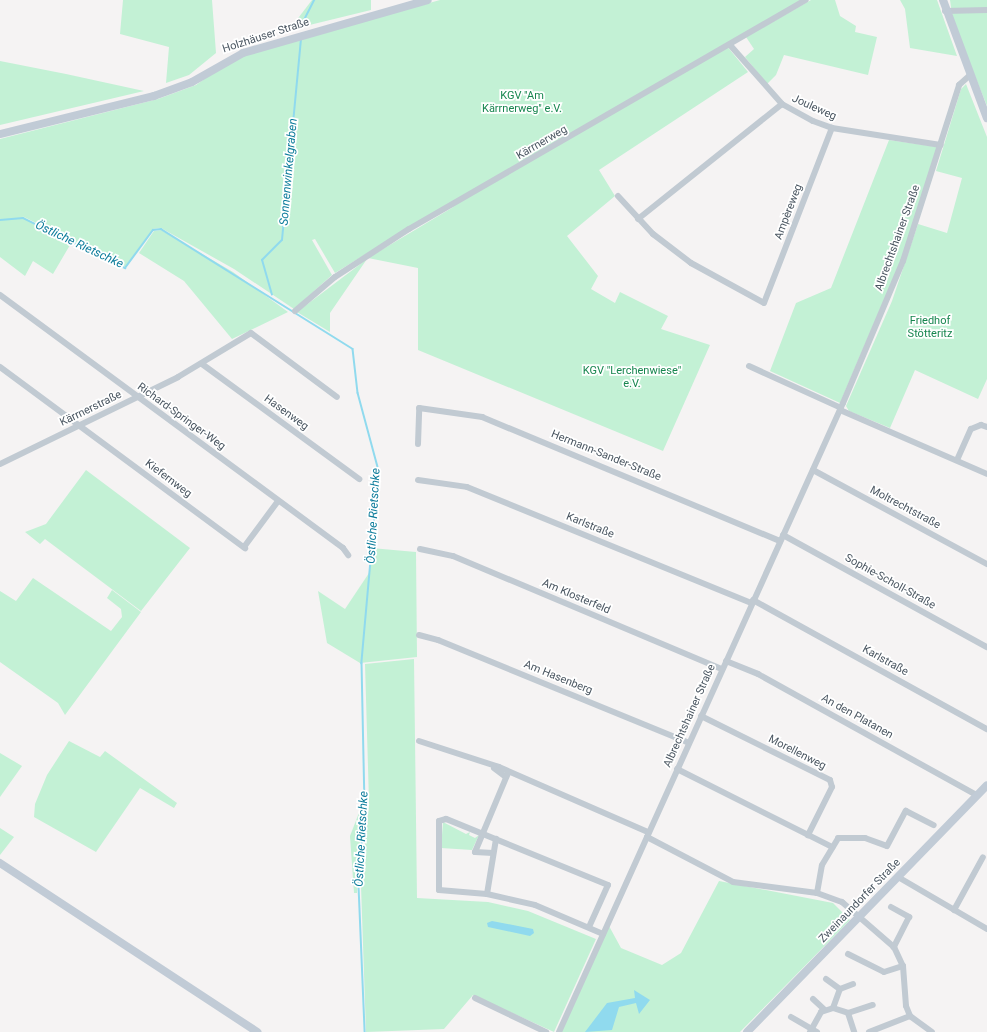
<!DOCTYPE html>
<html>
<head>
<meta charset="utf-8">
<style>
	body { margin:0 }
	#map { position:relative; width:987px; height:1032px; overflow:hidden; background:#f5f3f3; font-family:Roboto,sans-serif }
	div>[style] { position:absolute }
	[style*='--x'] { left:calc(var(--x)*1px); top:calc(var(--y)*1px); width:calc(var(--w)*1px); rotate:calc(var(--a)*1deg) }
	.green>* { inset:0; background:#c3f1d5 }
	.water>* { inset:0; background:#90daee }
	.stream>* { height:1.5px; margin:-0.75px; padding:0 0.75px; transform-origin:0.75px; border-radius:0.75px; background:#90daee }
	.street>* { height:6px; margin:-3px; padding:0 3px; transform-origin:3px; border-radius:3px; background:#c1cad2 }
	.secondary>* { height:8px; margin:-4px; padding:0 4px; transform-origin:4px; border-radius:4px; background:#c1cbd6 }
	span { translate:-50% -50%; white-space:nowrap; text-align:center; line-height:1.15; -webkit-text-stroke:3.5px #fff; paint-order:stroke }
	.street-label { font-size:11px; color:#4a5661 }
	.park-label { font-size:11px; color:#17864f }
	.water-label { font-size:12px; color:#0c7c9b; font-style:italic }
</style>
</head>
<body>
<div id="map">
	<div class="green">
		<div style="clip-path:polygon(123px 0,212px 0,216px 53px,189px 75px,166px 83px,169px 47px,120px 34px)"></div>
		<div style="clip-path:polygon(312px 0,371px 0,371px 10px,289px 30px)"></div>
		<div style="clip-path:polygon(440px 0,803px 0,726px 45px,748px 72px,599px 170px,615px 196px,567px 236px,598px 276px,591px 289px,615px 303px,620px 292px,668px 316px,661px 329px,710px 345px,663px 451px,418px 350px,418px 268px,368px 258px,455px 206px,408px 228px,335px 273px,315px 239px,312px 240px,332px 275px,294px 309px,234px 269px,161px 228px,153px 229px,125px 267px,22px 216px,70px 245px,53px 274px,33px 261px,25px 276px,0 257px,0 139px,158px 99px,196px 85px,224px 65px,248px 54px)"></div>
		<div style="clip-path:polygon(811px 0,835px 0,840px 16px,856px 26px,855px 32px,877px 37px,868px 75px,784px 55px,776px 75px,767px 84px,745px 57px,754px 49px,746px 37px)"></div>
		<div style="clip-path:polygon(900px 0,937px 0,957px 56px,910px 48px,905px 9px)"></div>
		<div style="clip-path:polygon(950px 0,987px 0,987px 106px,953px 21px)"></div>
		<div style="clip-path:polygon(0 61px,66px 74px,144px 91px,0 125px)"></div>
		<div style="clip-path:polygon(966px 84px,987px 137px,987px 379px,978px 399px,915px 370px,890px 428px,849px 411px,846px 406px,892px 301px,918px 224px,947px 233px,962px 178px,936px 171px,961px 89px)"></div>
		<div style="clip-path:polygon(889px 140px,938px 147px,901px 260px,840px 403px,770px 371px,796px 303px,831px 288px)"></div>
		<div style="clip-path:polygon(161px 230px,233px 272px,288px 312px,232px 339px,184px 281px,139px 253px,154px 231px)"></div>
		<div style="clip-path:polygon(367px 259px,330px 313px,330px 332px,297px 312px)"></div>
		<div style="clip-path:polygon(86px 470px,190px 548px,141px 611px,45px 539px,40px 544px,25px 532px,46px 524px)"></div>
		<div style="clip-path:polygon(371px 548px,416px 552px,417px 657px,360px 663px,327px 643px,318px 591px,345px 609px,369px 573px)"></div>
		<div style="clip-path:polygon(33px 578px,111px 631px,122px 617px,121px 609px,107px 598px,112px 590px,141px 612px,65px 715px,58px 703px,0 662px,0 591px,16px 601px)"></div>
		<div style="clip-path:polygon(414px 659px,417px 898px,488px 902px,528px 911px,596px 939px,554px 1032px,473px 995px,444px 1029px,366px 1032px,361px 886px,369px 802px,365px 664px)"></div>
		<div style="clip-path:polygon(69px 741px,100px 757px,105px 751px,177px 803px,174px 808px,140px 788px,96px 852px,34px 817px,35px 804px,47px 775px)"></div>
		<div style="clip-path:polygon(0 753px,22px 766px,0 797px)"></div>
		<div style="clip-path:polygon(362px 805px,357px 893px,354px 893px,350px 836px)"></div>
		<div style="clip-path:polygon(443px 822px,466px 834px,470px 832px,469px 835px,475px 838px,479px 835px,472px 850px,441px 848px)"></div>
		<div style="clip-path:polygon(0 828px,14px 837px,0 855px)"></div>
		<div style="clip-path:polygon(719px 881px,833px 903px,850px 920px,740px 1032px,561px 1032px,609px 926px,621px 948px,662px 965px,681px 953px)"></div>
	</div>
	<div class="water">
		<div style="clip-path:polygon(492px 921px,533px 929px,534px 933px,530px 936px,488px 927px,487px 923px)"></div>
		<div style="clip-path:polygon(634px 990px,650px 1000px,639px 1014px,636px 1003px,619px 1007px,612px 1030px,585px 1032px,607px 1003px,635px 998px)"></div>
	</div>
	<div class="stream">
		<div style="--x:302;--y:24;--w:27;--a:-63"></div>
		<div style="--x:0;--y:220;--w:23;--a:-5"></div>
		<div style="--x:23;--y:218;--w:114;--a:26.1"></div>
		<div style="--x:125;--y:268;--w:47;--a:-53.6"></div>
		<div style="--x:153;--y:230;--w:8;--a:-7"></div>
		<div style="--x:161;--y:229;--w:226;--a:32"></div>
		<div style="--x:353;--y:349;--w:44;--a:83.5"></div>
		<div style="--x:358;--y:393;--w:81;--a:74.9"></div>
		<div style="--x:379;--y:471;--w:193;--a:95.1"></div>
		<div style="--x:362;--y:663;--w:145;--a:88.8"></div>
		<div style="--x:365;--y:808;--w:78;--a:94.4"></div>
		<div style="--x:359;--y:886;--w:146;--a:87.6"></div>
		<div style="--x:272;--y:295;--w:36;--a:-106"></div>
		<div style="--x:262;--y:260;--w:28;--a:-45"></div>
		<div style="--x:282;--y:240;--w:202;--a:-84.6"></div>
	</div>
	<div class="street">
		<div style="--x:945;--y:11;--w:42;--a:-1.4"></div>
		<div style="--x:730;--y:45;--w:79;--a:48.6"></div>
		<div style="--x:782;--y:104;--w:35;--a:29"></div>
		<div style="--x:813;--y:121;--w:20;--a:20"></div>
		<div style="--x:832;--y:128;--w:110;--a:8.9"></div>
		<div style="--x:618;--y:196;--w:52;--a:47.4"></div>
		<div style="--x:653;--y:234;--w:48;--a:37.3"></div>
		<div style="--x:691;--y:263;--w:83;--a:28.7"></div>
		<div style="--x:764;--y:303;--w:188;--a:-68.8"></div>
		<div style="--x:638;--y:219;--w:184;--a:-38.6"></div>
		<div style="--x:0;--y:295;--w:426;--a:36.4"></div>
		<div style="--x:343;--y:548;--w:9;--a:54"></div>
		<div style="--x:295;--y:311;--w:52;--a:-40.4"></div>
		<div style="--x:335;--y:277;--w:88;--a:-33"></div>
		<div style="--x:409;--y:229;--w:458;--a:-30"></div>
		<div style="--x:202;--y:364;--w:195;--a:36.2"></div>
		<div style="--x:749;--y:366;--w:101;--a:24.5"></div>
		<div style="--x:0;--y:367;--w:305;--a:36.5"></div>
		<div style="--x:840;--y:410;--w:160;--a:23.5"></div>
		<div style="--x:418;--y:444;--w:36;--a:-88"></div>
		<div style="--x:419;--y:408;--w:64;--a:8.1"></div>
		<div style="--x:482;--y:417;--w:323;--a:22.6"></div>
		<div style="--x:957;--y:460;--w:34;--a:-66"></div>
		<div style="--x:971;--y:429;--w:11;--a:-22"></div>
		<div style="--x:981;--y:425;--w:6;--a:18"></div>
		<div style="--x:0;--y:464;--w:198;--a:-26"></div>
		<div style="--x:178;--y:377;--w:85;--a:-31.1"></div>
		<div style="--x:251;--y:333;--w:107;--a:36.7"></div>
		<div style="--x:813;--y:470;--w:198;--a:28.4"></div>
		<div style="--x:418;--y:480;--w:49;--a:8.1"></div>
		<div style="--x:467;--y:487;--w:307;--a:22.2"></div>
		<div style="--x:783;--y:535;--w:233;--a:28.8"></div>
		<div style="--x:244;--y:547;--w:57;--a:-53.5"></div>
		<div style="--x:420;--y:549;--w:34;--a:12"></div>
		<div style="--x:453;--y:556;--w:292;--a:22.8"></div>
		<div style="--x:753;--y:600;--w:267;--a:28.9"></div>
		<div style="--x:419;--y:635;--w:20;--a:15"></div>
		<div style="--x:438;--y:640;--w:271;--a:22.3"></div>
		<div style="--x:726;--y:661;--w:35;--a:22"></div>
		<div style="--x:758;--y:674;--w:249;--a:29"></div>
		<div style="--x:701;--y:716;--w:144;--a:26.4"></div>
		<div style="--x:830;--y:780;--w:7;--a:74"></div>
		<div style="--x:832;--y:787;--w:54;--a:116.6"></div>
		<div style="--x:419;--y:741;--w:84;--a:18"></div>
		<div style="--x:499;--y:767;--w:163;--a:23.6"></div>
		<div style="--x:494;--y:768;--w:15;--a:37"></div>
		<div style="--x:677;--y:769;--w:174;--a:26.7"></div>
		<div style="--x:647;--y:837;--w:97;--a:27.6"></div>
		<div style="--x:733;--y:882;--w:85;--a:7.5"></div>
		<div style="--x:817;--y:893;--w:27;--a:20"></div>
		<div style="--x:842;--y:902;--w:69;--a:40.9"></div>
		<div style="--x:894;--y:947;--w:21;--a:65"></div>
		<div style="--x:903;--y:966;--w:40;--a:85.7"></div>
		<div style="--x:906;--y:1006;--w:11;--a:68"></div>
		<div style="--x:910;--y:1016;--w:27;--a:36"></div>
		<div style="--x:493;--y:853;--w:18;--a:-177"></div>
		<div style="--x:475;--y:852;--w:86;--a:-67.3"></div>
		<div style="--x:898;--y:877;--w:103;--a:30.3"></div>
		<div style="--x:817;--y:893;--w:28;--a:-80"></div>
		<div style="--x:822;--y:865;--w:31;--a:-59"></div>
		<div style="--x:838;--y:838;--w:27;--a:0"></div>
		<div style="--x:865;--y:838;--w:23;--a:20"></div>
		<div style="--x:887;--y:846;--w:40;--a:-62"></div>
		<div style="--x:906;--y:811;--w:31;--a:27"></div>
		<div style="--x:487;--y:894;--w:56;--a:-80.7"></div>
		<div style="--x:891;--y:907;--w:21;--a:29"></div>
		<div style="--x:909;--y:917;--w:34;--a:117"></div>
		<div style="--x:954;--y:910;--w:60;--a:-61.3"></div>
		<div style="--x:589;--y:927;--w:46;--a:-65.7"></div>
		<div style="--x:608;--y:885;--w:175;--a:-157.8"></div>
		<div style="--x:446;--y:819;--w:7;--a:164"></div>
		<div style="--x:439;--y:821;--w:69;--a:90"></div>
		<div style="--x:439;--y:890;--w:48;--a:4.8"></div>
		<div style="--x:487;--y:894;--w:49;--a:12.9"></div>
		<div style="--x:535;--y:905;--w:74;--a:23.1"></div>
		<div style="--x:848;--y:954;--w:40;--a:26.6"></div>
		<div style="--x:884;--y:972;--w:20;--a:-18"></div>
		<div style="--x:826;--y:979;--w:17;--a:36"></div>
		<div style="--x:475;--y:998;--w:79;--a:25.6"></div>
		<div style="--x:813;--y:999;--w:16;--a:43"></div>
		<div style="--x:833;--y:1008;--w:20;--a:-70"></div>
		<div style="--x:840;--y:989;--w:14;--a:-21"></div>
		<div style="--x:848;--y:1013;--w:26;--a:-18"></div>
		<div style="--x:791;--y:1017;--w:30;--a:30"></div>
		<div style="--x:559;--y:1032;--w:690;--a:-65.7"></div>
		<div style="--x:843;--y:403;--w:154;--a:-67.1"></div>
		<div style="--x:903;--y:261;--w:185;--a:-72.3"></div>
		<div style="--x:959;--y:85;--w:15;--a:-42"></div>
		<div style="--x:810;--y:1032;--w:23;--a:-61"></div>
		<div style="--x:821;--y:1012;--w:13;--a:-18"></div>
		<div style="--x:833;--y:1008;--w:16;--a:18"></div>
		<div style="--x:848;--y:1013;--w:20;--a:72"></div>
		<div style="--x:869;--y:1032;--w:44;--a:-21.3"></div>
	</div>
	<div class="secondary">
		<div style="--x:943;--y:0;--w:126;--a:69.6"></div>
		<div style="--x:0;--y:134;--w:159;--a:-13.9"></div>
		<div style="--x:154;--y:96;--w:40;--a:-20.2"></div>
		<div style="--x:192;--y:82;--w:59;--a:-29.6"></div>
		<div style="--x:243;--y:53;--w:192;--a:-16"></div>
		<div style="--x:0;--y:863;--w:308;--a:33.3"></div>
		<div style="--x:747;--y:1032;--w:344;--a:-45.8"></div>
	</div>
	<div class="street-label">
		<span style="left:266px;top:36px;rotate:-18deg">Holzhäuser Straße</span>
		<span style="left:814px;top:108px;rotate:24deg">Jouleweg</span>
		<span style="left:542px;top:143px;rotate:-30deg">Kärrnerweg</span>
		<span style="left:789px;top:212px;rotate:-69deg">Ampèreweg</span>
		<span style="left:898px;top:238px;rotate:-70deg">Albrechtshainer Straße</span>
		<span style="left:91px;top:409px;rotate:-26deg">Kärrnerstraße</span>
		<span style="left:286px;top:413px;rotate:36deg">Hasenweg</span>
		<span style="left:181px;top:417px;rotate:36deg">Richard-Springer-Weg</span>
		<span style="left:606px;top:456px;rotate:22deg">Hermann-Sander-Straße</span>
		<span style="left:168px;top:479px;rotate:37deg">Kiefernweg</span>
		<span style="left:905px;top:508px;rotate:28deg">Moltrechtstraße</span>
		<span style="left:590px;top:526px;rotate:22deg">Karlstraße</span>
		<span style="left:890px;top:582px;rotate:29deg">Sophie-Scholl-Straße</span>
		<span style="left:576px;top:597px;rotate:23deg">Am Klosterfeld</span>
		<span style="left:885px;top:661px;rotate:29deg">Karlstraße</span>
		<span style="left:558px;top:678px;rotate:22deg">Am Hasenberg</span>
		<span style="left:690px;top:716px;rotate:-66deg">Albrechtshainer Straße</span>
		<span style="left:857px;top:717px;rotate:29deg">An den Platanen</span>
		<span style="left:797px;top:753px;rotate:27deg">Morellenweg</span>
		<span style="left:860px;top:901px;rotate:-46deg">Zweinaundorfer Straße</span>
	</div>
	<div class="park-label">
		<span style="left:522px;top:103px">KGV "Am<br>Kärrnerweg" e.V.</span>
		<span style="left:930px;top:328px">Friedhof<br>Stötteritz</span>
		<span style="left:632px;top:378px">KGV "Lerchenwiese"<br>e.V.</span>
	</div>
	<div class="water-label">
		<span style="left:289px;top:172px;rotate:-85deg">Sonnenwinkelgraben</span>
		<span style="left:79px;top:245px;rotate:25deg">Östliche Rietschke</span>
		<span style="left:374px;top:516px;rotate:-87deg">Östliche Rietschke</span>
		<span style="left:362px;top:839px;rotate:-87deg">Östliche Rietschke</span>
	</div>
</div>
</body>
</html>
